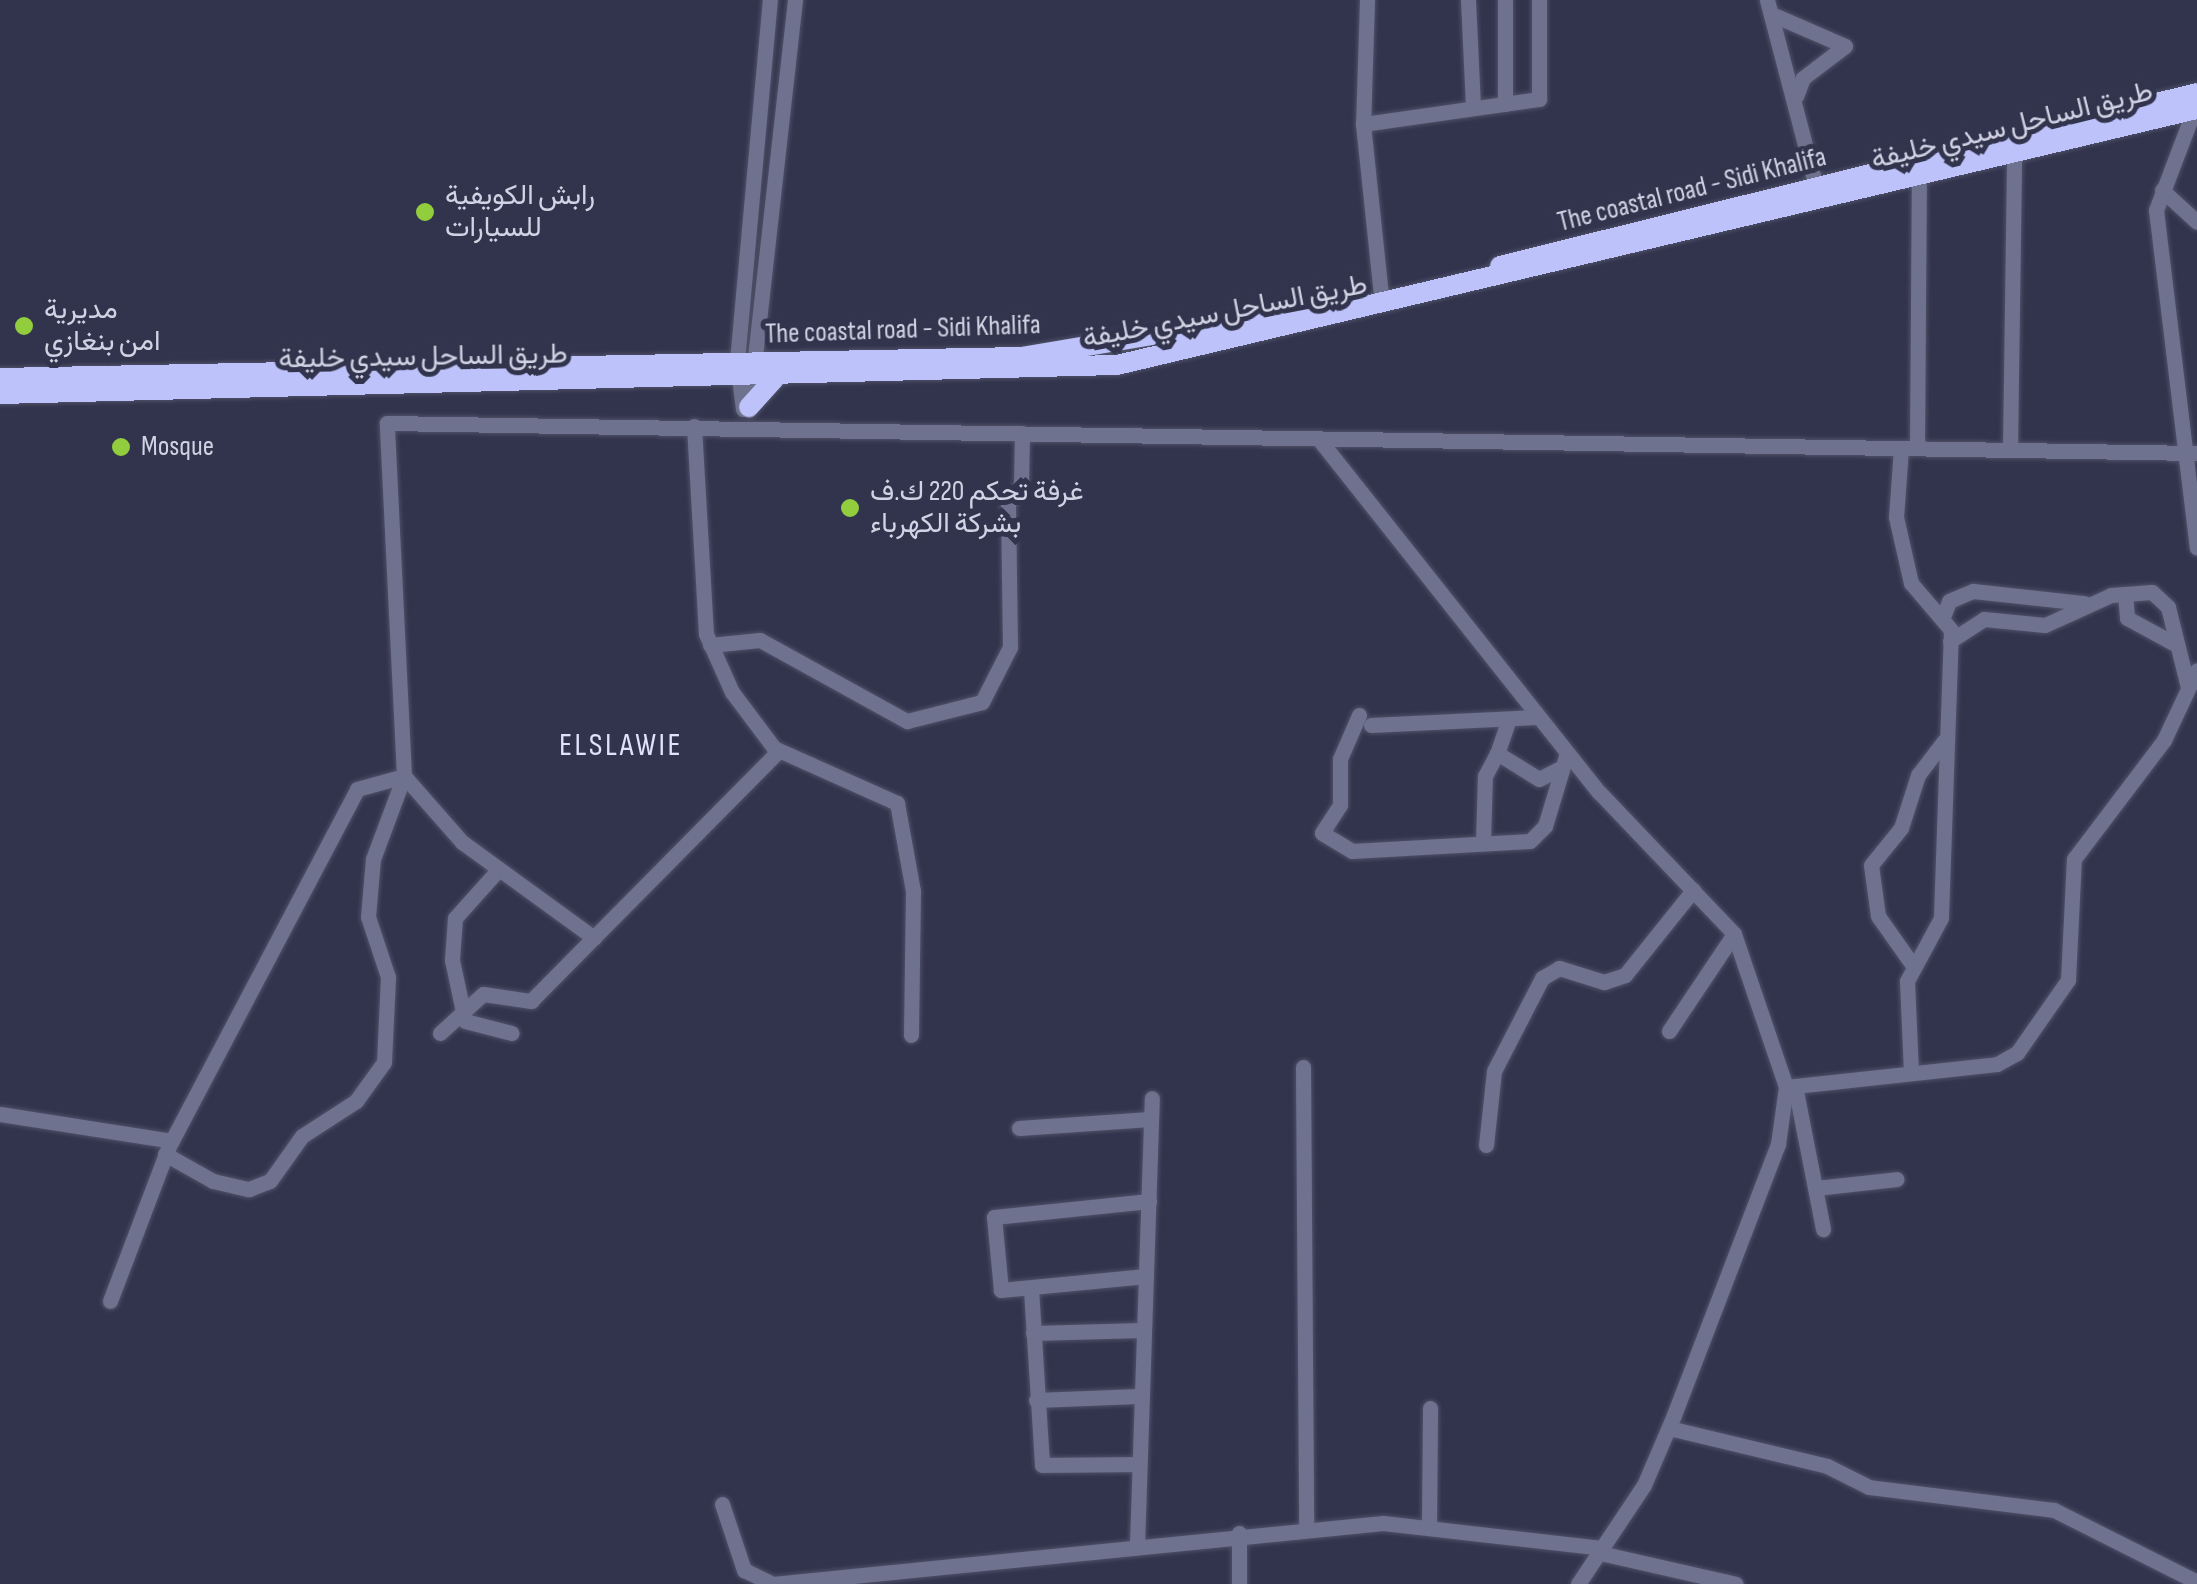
<!DOCTYPE html>
<html>
<head>
<meta charset="utf-8">
<style>
	body { margin:0 }
	#map { position:relative; width:2197px; height:1584px; overflow:hidden; background:#32344d; font-family:"Sofia Sans Condensed",Vazirmatn,sans-serif }
	div>[style] { position:absolute }
	[style*='--x'] { left:calc(var(--x)*1px); top:calc(var(--y)*1px); width:calc(var(--w)*1px); rotate:calc(var(--a)*1deg) }
	.roads { filter:drop-shadow(0 0 2px #4f5168) drop-shadow(0 0 2px #4f5168) }
	.minor>* { height:15px; margin:-7.5px; padding:0 7.5px; transform-origin:7.5px; border-radius:7.5px; background:#6e728e }
	.highway>* { height:20px; margin:-10px; padding:0 10px; transform-origin:10px; border-radius:10px; background:#bdc3fa }
	.dots>* { width:28px; height:28px; translate:-50% -50%; box-sizing:border-box; border:5px solid #32344d; border-radius:50% }
	span { translate:-50% -50%; white-space:nowrap; text-align:center; line-height:1.15; -webkit-text-stroke:10px #32344d; paint-order:stroke }
	.street-label { font-size:28px; color:#d1d3e4 }
	.poi-label { font-size:28px; color:#d1d3e4 }
	.left { translate:0 -50%; text-align:left }
	.quarter-label { font-size:32px; color:#dee2fc; letter-spacing:2.5px }
</style>
</head>
<body>
<div id="map">
	<div class="roads">
		<div class="minor">
			<div style="--x:1367;--y:0;--w:124;--a:91.8"></div>
			<div style="--x:1363;--y:124;--w:173;--a:84"></div>
			<div style="--x:1468;--y:0;--w:105;--a:87.3"></div>
			<div style="--x:1505;--y:0;--w:104;--a:90"></div>
			<div style="--x:1767;--y:0;--w:193;--a:75.3"></div>
			<div style="--x:1776;--y:16;--w:75;--a:23.5"></div>
			<div style="--x:1845;--y:46;--w:53;--a:142.7"></div>
			<div style="--x:1803;--y:78;--w:19;--a:111"></div>
			<div style="--x:2194;--y:110;--w:107;--a:110.8"></div>
			<div style="--x:2156;--y:210;--w:340;--a:83.1"></div>
			<div style="--x:1363;--y:124;--w:178;--a:-8.1"></div>
			<div style="--x:1539;--y:99;--w:99;--a:-90"></div>
			<div style="--x:2162;--y:190;--w:47;--a:42.4"></div>
			<div style="--x:743;--y:409;--w:48;--a:-97.1"></div>
			<div style="--x:737;--y:361;--w:363;--a:-84.8"></div>
			<div style="--x:749;--y:410;--w:413;--a:-83.6"></div>
			<div style="--x:694;--y:426;--w:208;--a:86.7"></div>
			<div style="--x:706;--y:634;--w:64;--a:65.9"></div>
			<div style="--x:732;--y:692;--w:70;--a:53.1"></div>
			<div style="--x:774;--y:748;--w:135;--a:24.1"></div>
			<div style="--x:897;--y:803;--w:89;--a:79.7"></div>
			<div style="--x:913;--y:891;--w:144;--a:90.8"></div>
			<div style="--x:1318;--y:438;--w:452;--a:51.6"></div>
			<div style="--x:1599;--y:792;--w:196;--a:46.4"></div>
			<div style="--x:1734;--y:934;--w:162;--a:71.2"></div>
			<div style="--x:1786;--y:1087;--w:58;--a:98"></div>
			<div style="--x:1778;--y:1144;--w:290;--a:111"></div>
			<div style="--x:1674;--y:1415;--w:76;--a:113.2"></div>
			<div style="--x:1644;--y:1485;--w:119;--a:123.7"></div>
			<div style="--x:1901;--y:448;--w:69;--a:94.1"></div>
			<div style="--x:1896;--y:517;--w:68;--a:77.2"></div>
			<div style="--x:1911;--y:583;--w:62;--a:49.6"></div>
			<div style="--x:1951;--y:630;--w:288;--a:92"></div>
			<div style="--x:1941;--y:918;--w:72;--a:118.4"></div>
			<div style="--x:1907;--y:981;--w:90;--a:87.5"></div>
			<div style="--x:1917;--y:448;--w:270;--a:-89.6"></div>
			<div style="--x:2010;--y:450;--w:296;--a:-89.2"></div>
			<div style="--x:2125;--y:594;--w:24;--a:85"></div>
			<div style="--x:2127;--y:618;--w:57;--a:28.4"></div>
			<div style="--x:1943;--y:617;--w:17;--a:-69"></div>
			<div style="--x:1949;--y:601;--w:26;--a:-23"></div>
			<div style="--x:1973;--y:591;--w:112;--a:6.2"></div>
			<div style="--x:1950;--y:641;--w:40;--a:-32.9"></div>
			<div style="--x:1984;--y:619;--w:61;--a:5.6"></div>
			<div style="--x:2045;--y:625;--w:72;--a:-24.4"></div>
			<div style="--x:2111;--y:595;--w:41;--a:-4.2"></div>
			<div style="--x:2152;--y:592;--w:22;--a:43"></div>
			<div style="--x:2168;--y:607;--w:82;--a:76"></div>
			<div style="--x:710;--y:645;--w:50;--a:-5.7"></div>
			<div style="--x:760;--y:640;--w:168;--a:28.9"></div>
			<div style="--x:907;--y:721;--w:77;--a:-14.2"></div>
			<div style="--x:982;--y:702;--w:62;--a:-63"></div>
			<div style="--x:1010;--y:647;--w:144;--a:-90.8"></div>
			<div style="--x:1008;--y:503;--w:22;--a:-54"></div>
			<div style="--x:1021;--y:485;--w:52;--a:-88.9"></div>
			<div style="--x:1359;--y:715;--w:48;--a:113.4"></div>
			<div style="--x:1340;--y:759;--w:46;--a:90"></div>
			<div style="--x:1340;--y:805;--w:33;--a:123"></div>
			<div style="--x:1322;--y:833;--w:35;--a:31"></div>
			<div style="--x:1352;--y:851;--w:178;--a:-3.2"></div>
			<div style="--x:1530;--y:841;--w:21;--a:-45"></div>
			<div style="--x:1545;--y:826;--w:76;--a:-73.2"></div>
			<div style="--x:1509;--y:719;--w:36;--a:109"></div>
			<div style="--x:1497;--y:753;--w:49;--a:31.8"></div>
			<div style="--x:1539;--y:779;--w:25;--a:-27"></div>
			<div style="--x:1371;--y:725;--w:166;--a:-2.8"></div>
			<div style="--x:1483;--y:842;--w:66;--a:-88.3"></div>
			<div style="--x:1485;--y:776;--w:26;--a:-62"></div>
			<div style="--x:498;--y:870;--w:64;--a:131.9"></div>
			<div style="--x:455;--y:918;--w:42;--a:94.1"></div>
			<div style="--x:452;--y:960;--w:62;--a:78"></div>
			<div style="--x:465;--y:1021;--w:48;--a:14.6"></div>
			<div style="--x:1914;--y:967;--w:62;--a:-125.2"></div>
			<div style="--x:1878;--y:916;--w:51;--a:-97.8"></div>
			<div style="--x:1871;--y:865;--w:48;--a:-51"></div>
			<div style="--x:1901;--y:828;--w:56;--a:-72.2"></div>
			<div style="--x:1918;--y:775;--w:43;--a:-52.6"></div>
			<div style="--x:1669;--y:1031;--w:117;--a:-56.2"></div>
			<div style="--x:440;--y:1033;--w:58;--a:-42.2"></div>
			<div style="--x:483;--y:994;--w:49;--a:8.3"></div>
			<div style="--x:531;--y:1001;--w:351;--a:-45.3"></div>
			<div style="--x:1303;--y:1067;--w:462;--a:89.6"></div>
			<div style="--x:1795;--y:1086;--w:146;--a:78.9"></div>
			<div style="--x:1786;--y:1087;--w:212;--a:-6.2"></div>
			<div style="--x:1997;--y:1064;--w:23;--a:-29"></div>
			<div style="--x:2017;--y:1053;--w:89;--a:-55.1"></div>
			<div style="--x:2068;--y:980;--w:121;--a:-87.2"></div>
			<div style="--x:2074;--y:859;--w:149;--a:-52.9"></div>
			<div style="--x:2164;--y:740;--w:77;--a:-64.8"></div>
			<div style="--x:0;--y:1114;--w:174;--a:8.9"></div>
			<div style="--x:1019;--y:1128;--w:131;--a:-3.9"></div>
			<div style="--x:1486;--y:1145;--w:74;--a:-83.8"></div>
			<div style="--x:1494;--y:1071;--w:105;--a:-62.7"></div>
			<div style="--x:1542;--y:978;--w:20;--a:-30"></div>
			<div style="--x:1559;--y:968;--w:47;--a:17.3"></div>
			<div style="--x:1604;--y:982;--w:22;--a:-18"></div>
			<div style="--x:1625;--y:975;--w:109;--a:-51.3"></div>
			<div style="--x:165;--y:1154;--w:55;--a:29.4"></div>
			<div style="--x:213;--y:1181;--w:37;--a:13"></div>
			<div style="--x:249;--y:1189;--w:22;--a:-21"></div>
			<div style="--x:270;--y:1181;--w:55;--a:-54.6"></div>
			<div style="--x:302;--y:1136;--w:64;--a:-32.9"></div>
			<div style="--x:356;--y:1101;--w:48;--a:-54.3"></div>
			<div style="--x:384;--y:1062;--w:85;--a:-87.3"></div>
			<div style="--x:388;--y:977;--w:63;--a:-108.4"></div>
			<div style="--x:368;--y:917;--w:58;--a:-85.1"></div>
			<div style="--x:373;--y:859;--w:89;--a:-69.5"></div>
			<div style="--x:404;--y:776;--w:353;--a:-92.8"></div>
			<div style="--x:387;--y:423;--w:1810;--a:0.95"></div>
			<div style="--x:1816;--y:1188;--w:81;--a:-6.3"></div>
			<div style="--x:1146;--y:1276;--w:146;--a:174.5"></div>
			<div style="--x:1001;--y:1290;--w:73;--a:-95.5"></div>
			<div style="--x:994;--y:1217;--w:156;--a:-5.9"></div>
			<div style="--x:1031;--y:1289;--w:176;--a:86.4"></div>
			<div style="--x:1042;--y:1465;--w:94;--a:-0.6"></div>
			<div style="--x:110;--y:1301;--w:166;--a:-69.2"></div>
			<div style="--x:169;--y:1146;--w:403;--a:-62.2"></div>
			<div style="--x:357;--y:789;--w:49;--a:-15.5"></div>
			<div style="--x:404;--y:776;--w:88;--a:48.7"></div>
			<div style="--x:462;--y:842;--w:163;--a:36"></div>
			<div style="--x:1033;--y:1333;--w:109;--a:-1.6"></div>
			<div style="--x:1036;--y:1400;--w:102;--a:-2.2"></div>
			<div style="--x:1669;--y:1428;--w:163;--a:13.5"></div>
			<div style="--x:1827;--y:1466;--w:47;--a:26.6"></div>
			<div style="--x:1869;--y:1487;--w:186;--a:7.1"></div>
			<div style="--x:2054;--y:1510;--w:160;--a:26.7"></div>
			<div style="--x:722;--y:1504;--w:70;--a:71.6"></div>
			<div style="--x:744;--y:1570;--w:32;--a:26"></div>
			<div style="--x:773;--y:1584;--w:613;--a:-5.71"></div>
			<div style="--x:1383;--y:1523;--w:222;--a:6.5"></div>
			<div style="--x:1429;--y:1527;--w:119;--a:-89.5"></div>
			<div style="--x:1137;--y:1545;--w:447;--a:-88.1"></div>
			<div style="--x:1600;--y:1553;--w:139;--a:12.8"></div>
			<div style="--x:1239;--y:1584;--w:51;--a:-90"></div>
		</div>
		<div class="highway">
			<div style="--x:1500;--y:266;--w:718;--a:-13.94"></div>
			<div style="--x:0;--y:378;--w:1022;--a:-1.18"></div>
			<div style="--x:1022;--y:357;--w:343;--a:-9.6"></div>
			<div style="--x:0;--y:394;--w:1117;--a:-1.49"></div>
			<div style="--x:1117;--y:365;--w:1110;--a:-13.34"></div>
			<div style="--x:749;--y:407;--w:38;--a:-48"></div>
		</div>
	</div>
	<div class="dots">
		<div style="left:425px;top:212px;background:#92cd3e"></div>
		<div style="left:24px;top:326px;background:#92cd3e"></div>
		<div style="left:121px;top:447px;background:#92cd3e"></div>
		<div style="left:850px;top:508px;background:#92cd3e"></div>
	</div>
	<div class="street-label">
		<span style="left:2012px;top:126px;rotate:-14deg">طريق الساحل سيدي خليفة</span>
		<span style="left:1692px;top:190px;rotate:-14deg">The coastal road - Sidi Khalifa</span>
		<span style="left:1225px;top:312px;rotate:-11deg">طريق الساحل سيدي خليفة</span>
		<span style="left:903px;top:330px;rotate:-2deg">The coastal road - Sidi Khalifa</span>
		<span style="left:423px;top:357px;rotate:-1deg">طريق الساحل سيدي خليفة</span>
	</div>
	<div class="poi-label">
		<span class="left" style="left:445px;top:212px">رابش الكويفية<br>للسيارات</span>
		<span class="left" style="left:44px;top:326px">مديرية<br>امن بنغازي</span>
		<span class="left" style="left:141px;top:447px">Mosque</span>
		<span class="left" style="left:870px;top:508px">غرفة تحكم 220 ك.ف<br>بشركة الكهرباء</span>
	</div>
	<div class="quarter-label">
		<span style="left:621px;top:746px">ELSLAWIE</span>
	</div>
</div>
</body>
</html>
